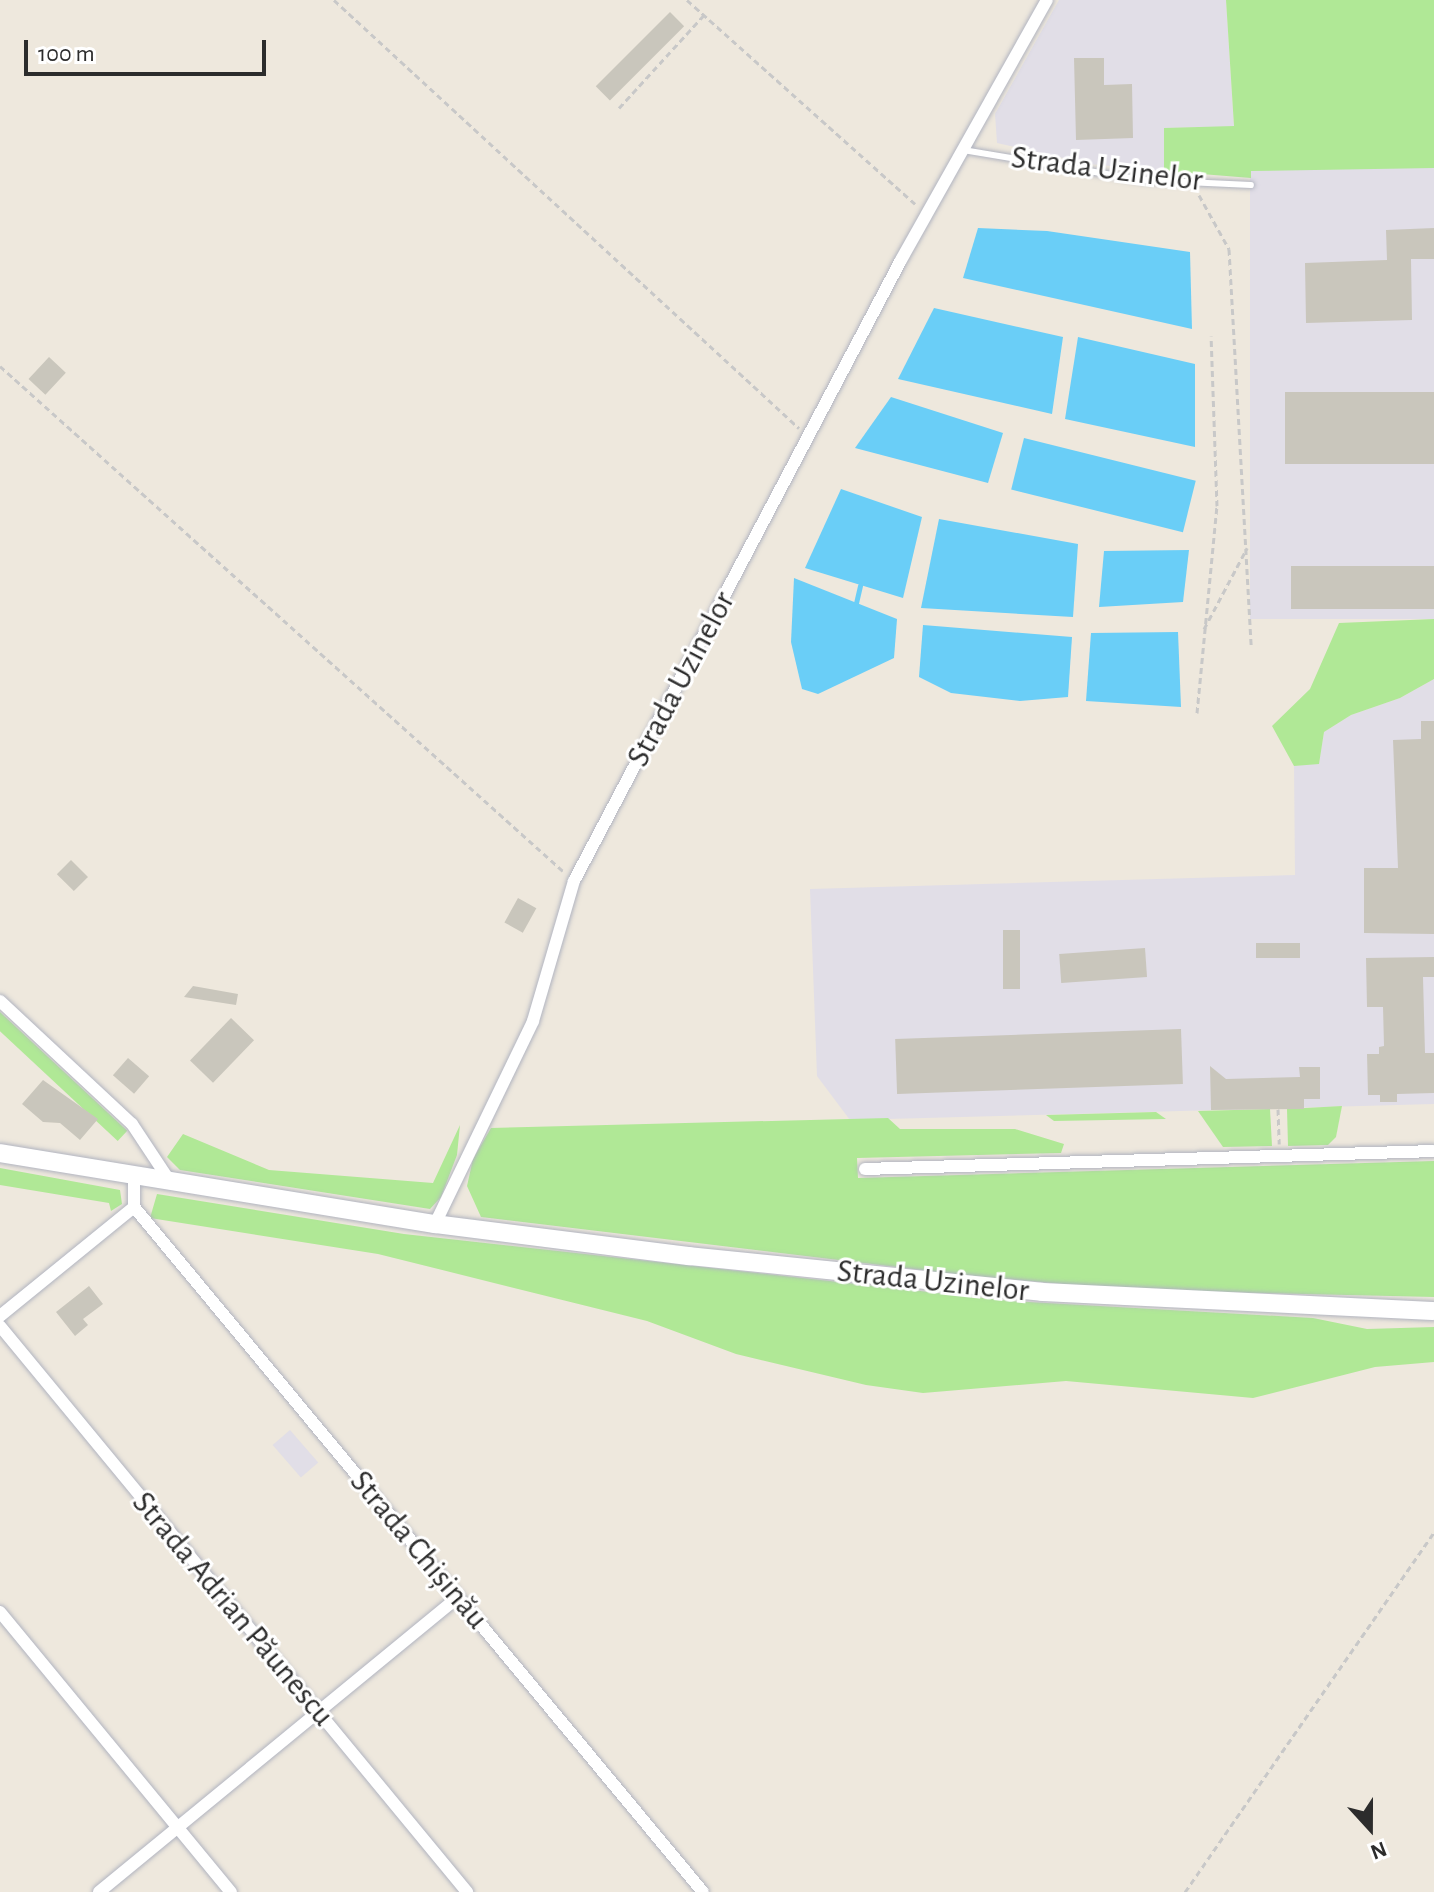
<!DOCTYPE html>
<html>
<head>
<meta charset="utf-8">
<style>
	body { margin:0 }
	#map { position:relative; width:1434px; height:1892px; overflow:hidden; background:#eee8dd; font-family:"Alegreya Sans",sans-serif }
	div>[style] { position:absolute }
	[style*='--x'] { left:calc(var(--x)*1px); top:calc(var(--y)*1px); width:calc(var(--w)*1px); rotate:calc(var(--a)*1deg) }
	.industrial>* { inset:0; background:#e1dee7; transform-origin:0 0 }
	.green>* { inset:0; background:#b0e896; transform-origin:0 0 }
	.water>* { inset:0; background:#6acef7; transform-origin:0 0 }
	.stream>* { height:5px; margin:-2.5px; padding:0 2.5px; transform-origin:2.5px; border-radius:2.5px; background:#6acef7 }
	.building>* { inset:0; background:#c9c6bc; transform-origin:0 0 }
	.path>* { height:3px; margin-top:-1.5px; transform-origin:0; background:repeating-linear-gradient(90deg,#c8c8c8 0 6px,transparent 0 10px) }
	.roads { filter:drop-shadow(0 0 2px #b1b4c0) drop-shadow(0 0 2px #b1b4c0) }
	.lane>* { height:6px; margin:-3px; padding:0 3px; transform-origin:3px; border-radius:3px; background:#fff }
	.street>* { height:12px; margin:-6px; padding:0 6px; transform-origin:6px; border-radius:6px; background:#fff }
	.secondary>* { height:18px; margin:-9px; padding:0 9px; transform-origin:9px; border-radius:9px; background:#fff }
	span { translate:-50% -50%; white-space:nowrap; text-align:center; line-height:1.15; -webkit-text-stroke:6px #fff; paint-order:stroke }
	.street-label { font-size:32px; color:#2c2c2c }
	.north { position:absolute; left:1330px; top:1788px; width:80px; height:80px; -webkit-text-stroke:6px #fff; paint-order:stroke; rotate:159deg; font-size:22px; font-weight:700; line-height:32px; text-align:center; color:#2c2c2c }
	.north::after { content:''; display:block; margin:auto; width:28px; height:36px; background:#2c2c2c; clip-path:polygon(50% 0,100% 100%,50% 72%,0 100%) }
	.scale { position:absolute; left:24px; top:40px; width:242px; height:36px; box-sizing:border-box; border:4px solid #2c2c2c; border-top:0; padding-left:10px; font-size:24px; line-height:28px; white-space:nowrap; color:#2c2c2c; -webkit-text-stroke:6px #fff; paint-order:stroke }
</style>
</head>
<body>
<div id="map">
	<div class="industrial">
		<div style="clip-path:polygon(1059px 0,1226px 0,1234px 127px,1164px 128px,1164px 171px,1089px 164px,997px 143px,995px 114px)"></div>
		<div style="left:1434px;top:168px;width:451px;height:184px;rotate:90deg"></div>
		<div style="clip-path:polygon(1434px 679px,1434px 1104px,850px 1120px,817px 1076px,810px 889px,1295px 875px,1294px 766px,1319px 763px,1324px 732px,1351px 715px,1400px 698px)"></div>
		<div style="left:290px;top:1430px;width:43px;height:23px;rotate:49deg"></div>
	</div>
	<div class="green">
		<div style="clip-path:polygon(1226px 0,1434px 0,1434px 168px,1251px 171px,1251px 178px,1164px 171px,1164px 128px,1234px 126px)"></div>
		<div style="clip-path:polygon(1434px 619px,1434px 679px,1400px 698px,1351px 715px,1324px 732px,1319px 764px,1294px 766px,1272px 726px,1310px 689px,1339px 623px)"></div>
		<div style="left:0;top:1012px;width:174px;height:14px;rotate:43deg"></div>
		<div style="clip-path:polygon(1342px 1106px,1336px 1137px,1328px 1145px,1288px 1146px,1287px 1109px)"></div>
		<div style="clip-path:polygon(1270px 1109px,1272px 1146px,1223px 1147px,1198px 1111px)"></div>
		<div style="clip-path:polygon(1156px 1112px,1166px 1119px,1054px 1121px,1046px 1115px)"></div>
		<div style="clip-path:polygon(888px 1118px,900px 1129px,1015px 1129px,1064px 1144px,1061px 1153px,857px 1158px,858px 1178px,1434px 1161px,1434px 1297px,1128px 1290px,963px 1275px,481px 1217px,467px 1186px,473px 1159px,491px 1128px)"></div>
		<div style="clip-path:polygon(460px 1125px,457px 1155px,441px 1197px,430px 1209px,180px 1170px,167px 1157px,183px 1134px,269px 1170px,433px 1183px)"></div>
		<div style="clip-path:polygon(0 1168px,120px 1190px,122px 1204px,111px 1211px,109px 1203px,0 1185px)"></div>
		<div style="clip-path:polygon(157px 1194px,404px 1234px,1011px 1301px,1313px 1318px,1367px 1329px,1434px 1327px,1434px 1362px,1375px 1367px,1253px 1398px,1066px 1381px,923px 1393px,866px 1385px,736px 1354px,647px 1321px,378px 1254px,150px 1218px)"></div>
	</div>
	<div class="water">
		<div style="clip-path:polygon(978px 228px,1047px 231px,1190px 252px,1192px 329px,963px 278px)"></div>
		<div style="clip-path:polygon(934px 308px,1063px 337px,1052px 414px,898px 379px)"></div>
		<div style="clip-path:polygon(1078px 337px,1195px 364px,1195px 447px,1065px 419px)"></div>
		<div style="clip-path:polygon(891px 397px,1003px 433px,988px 483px,855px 448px)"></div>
		<div style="left:1024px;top:438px;width:177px;height:53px;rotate:14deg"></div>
		<div style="clip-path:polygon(841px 489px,922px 517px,903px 598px,805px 568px)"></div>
		<div style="clip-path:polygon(939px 519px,1078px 544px,1073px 617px,921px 608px)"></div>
		<div style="clip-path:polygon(1189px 550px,1183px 602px,1099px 607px,1104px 551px)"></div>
		<div style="clip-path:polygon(794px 578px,897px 619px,894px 658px,818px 694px,802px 689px,791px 642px)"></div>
		<div style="clip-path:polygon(923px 625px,1072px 637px,1068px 697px,1020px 701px,951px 693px,919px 677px)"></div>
		<div style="clip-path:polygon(1178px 632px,1181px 707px,1086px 701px,1091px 633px)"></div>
	</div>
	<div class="stream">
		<div style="--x:856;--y:603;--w:18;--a:-77"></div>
	</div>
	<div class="building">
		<div style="left:670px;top:12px;width:20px;height:105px;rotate:45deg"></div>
		<div style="clip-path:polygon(1074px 58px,1104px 58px,1104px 85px,1132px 84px,1133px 138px,1076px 140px)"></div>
		<div style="clip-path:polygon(1434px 228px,1434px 259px,1411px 259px,1412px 320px,1306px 323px,1305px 263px,1387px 260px,1386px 230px)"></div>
		<div style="left:49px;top:357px;width:23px;height:30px;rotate:43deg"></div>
		<div style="left:1434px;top:392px;width:72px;height:149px;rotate:90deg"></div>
		<div style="left:1434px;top:566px;width:43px;height:143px;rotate:90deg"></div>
		<div style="clip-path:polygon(1421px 721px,1434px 721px,1434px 934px,1364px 933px,1364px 868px,1398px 868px,1393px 740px,1421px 739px)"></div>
		<div style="left:71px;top:860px;width:24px;height:20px;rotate:45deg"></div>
		<div style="left:518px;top:898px;width:21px;height:28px;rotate:29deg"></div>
		<div style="left:1003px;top:930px;width:17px;height:59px"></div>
		<div style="left:1256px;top:943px;width:44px;height:15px"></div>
		<div style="left:1145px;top:948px;width:29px;height:86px;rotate:86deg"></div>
		<div style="clip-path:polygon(1434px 957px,1434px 977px,1423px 977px,1425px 1053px,1434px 1053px,1434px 1093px,1397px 1094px,1397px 1102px,1380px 1102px,1380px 1095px,1368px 1095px,1367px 1054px,1379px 1054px,1379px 1047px,1384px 1046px,1383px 1007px,1367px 1007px,1366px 958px)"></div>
		<div style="clip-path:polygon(193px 986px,238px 994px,236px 1005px,184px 997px)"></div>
		<div style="left:231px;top:1018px;width:32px;height:59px;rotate:44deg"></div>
		<div style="left:1181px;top:1029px;width:55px;height:286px;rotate:88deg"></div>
		<div style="left:128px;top:1058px;width:28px;height:23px;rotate:41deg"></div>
		<div style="clip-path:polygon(1210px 1066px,1226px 1079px,1300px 1077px,1299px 1067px,1320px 1067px,1320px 1099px,1304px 1099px,1304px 1109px,1211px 1110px)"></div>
		<div style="clip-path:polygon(43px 1080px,98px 1119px,80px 1140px,60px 1123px,43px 1122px,22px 1104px)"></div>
		<div style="clip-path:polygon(89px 1286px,103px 1304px,83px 1319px,88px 1325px,75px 1336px,56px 1312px)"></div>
	</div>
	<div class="path">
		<div style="--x:334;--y:0;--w:632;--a:42.63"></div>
		<div style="--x:687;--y:0;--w:306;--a:41.8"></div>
		<div style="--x:619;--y:108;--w:126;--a:-47.6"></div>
		<div style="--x:1199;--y:195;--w:62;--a:60.9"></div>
		<div style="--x:1229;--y:249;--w:397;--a:86.8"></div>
		<div style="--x:0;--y:366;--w:756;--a:41.89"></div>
		<div style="--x:1204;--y:629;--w:92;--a:-62"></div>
		<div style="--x:1197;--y:713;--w:208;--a:-84.5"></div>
		<div style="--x:1217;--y:506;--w:170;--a:-92"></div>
		<div style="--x:1278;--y:1109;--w:35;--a:88"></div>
		<div style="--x:1185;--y:1892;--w:437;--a:-55.3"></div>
	</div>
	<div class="roads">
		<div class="lane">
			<div style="--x:963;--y:150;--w:182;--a:9.5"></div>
			<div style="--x:1143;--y:180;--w:108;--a:2.7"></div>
		</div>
		<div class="street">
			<div style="--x:0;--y:1001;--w:180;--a:43"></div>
			<div style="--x:132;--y:1124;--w:71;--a:56.5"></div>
			<div style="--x:865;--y:1169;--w:569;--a:-1.81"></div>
			<div style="--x:134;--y:1207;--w:890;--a:50.29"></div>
			<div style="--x:435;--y:1224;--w:225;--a:-64.2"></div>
			<div style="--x:533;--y:1021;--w:146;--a:-73.7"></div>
			<div style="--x:574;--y:881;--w:702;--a:-62.23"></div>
			<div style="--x:901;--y:260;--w:298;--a:-60.7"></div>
			<div style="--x:0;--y:1316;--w:173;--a:-39.1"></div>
			<div style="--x:134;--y:1207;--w:31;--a:-90"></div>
			<div style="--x:0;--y:1326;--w:734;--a:50.47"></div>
			<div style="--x:0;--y:1612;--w:363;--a:50.5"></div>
			<div style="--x:99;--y:1892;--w:465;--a:-39.4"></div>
		</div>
		<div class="secondary">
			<div style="--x:0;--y:1153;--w:441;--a:9.3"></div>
			<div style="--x:435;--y:1224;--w:256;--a:7.2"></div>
			<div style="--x:689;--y:1256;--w:355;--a:5.8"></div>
			<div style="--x:1042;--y:1292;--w:392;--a:2.8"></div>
		</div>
	</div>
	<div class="street-label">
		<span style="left:1107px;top:169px;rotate:7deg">Strada Uzinelor</span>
		<span style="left:681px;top:679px;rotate:-62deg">Strada Uzinelor</span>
		<span style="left:933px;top:1281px;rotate:6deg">Strada Uzinelor</span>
		<span style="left:419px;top:1550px;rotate:50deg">Strada Chișinău</span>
		<span style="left:233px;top:1609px;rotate:50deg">Strada Adrian Păunescu</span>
	</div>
	<div class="north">N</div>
	<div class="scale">100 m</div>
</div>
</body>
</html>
